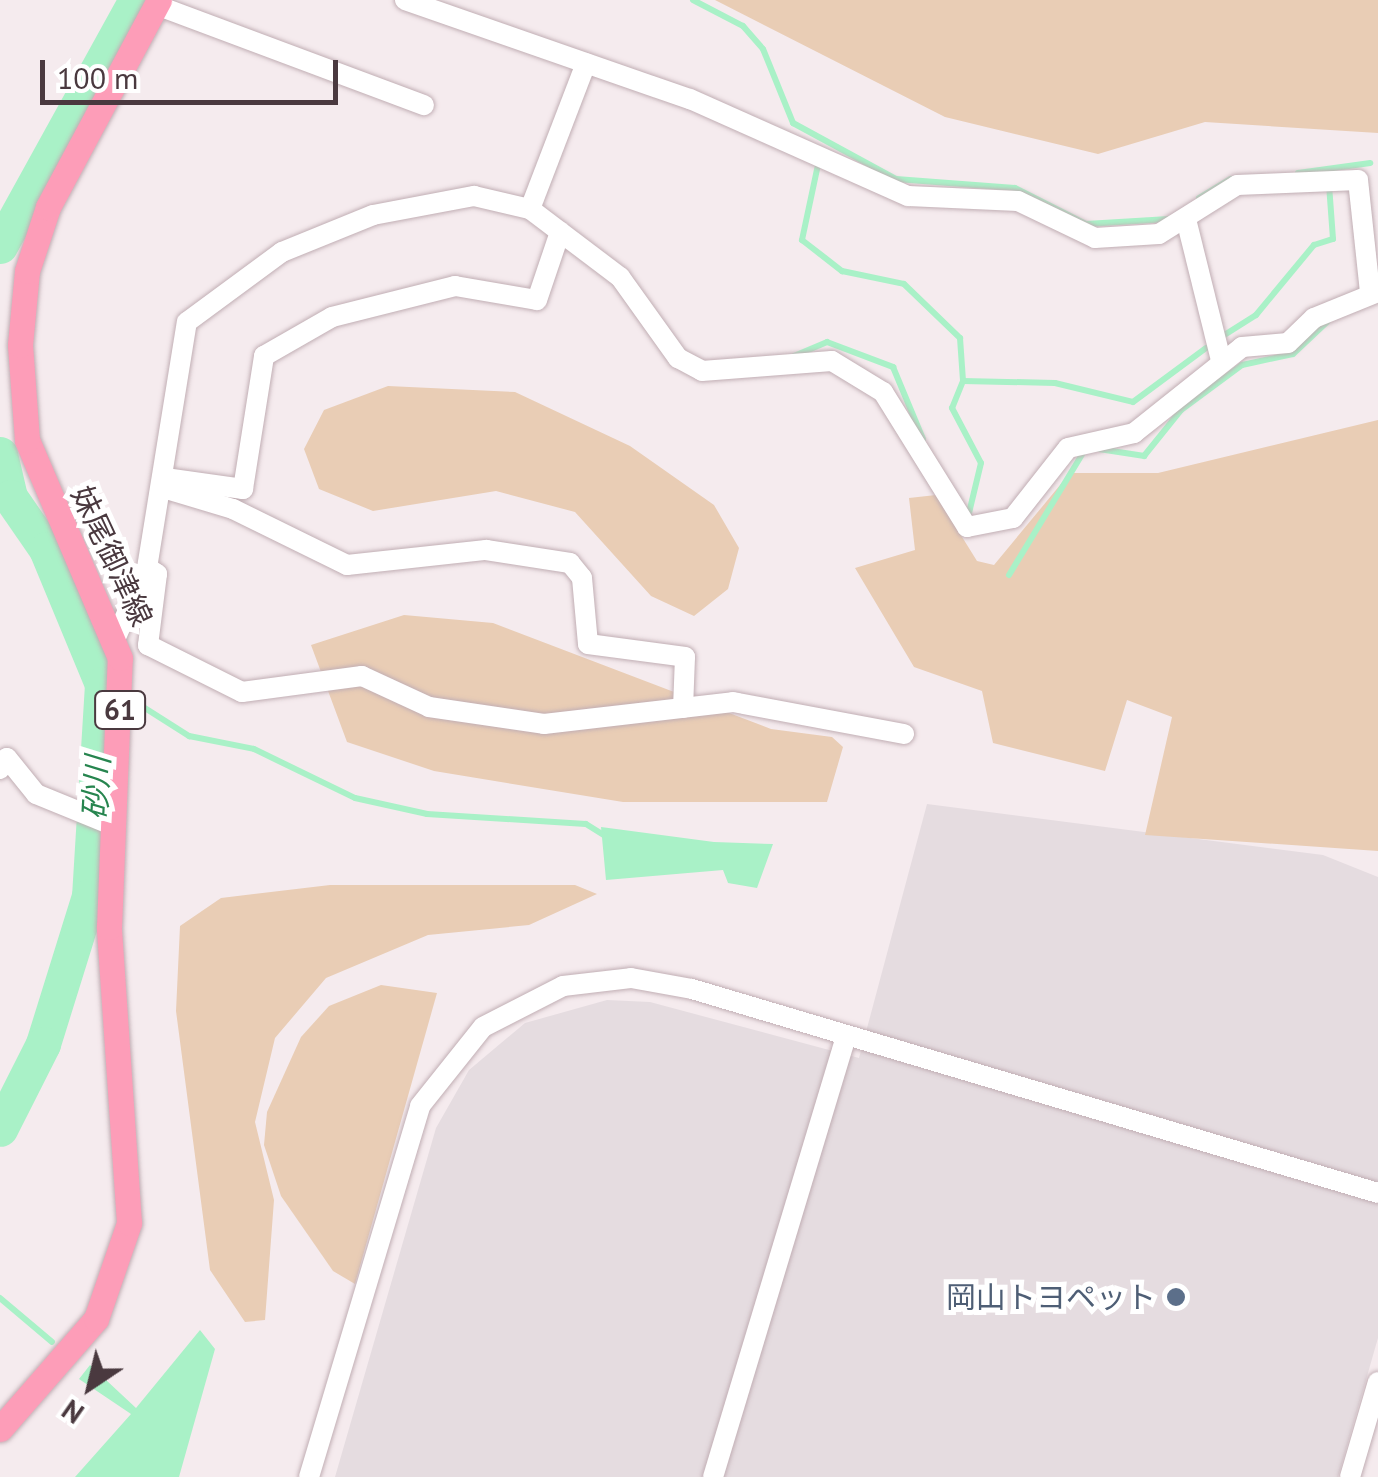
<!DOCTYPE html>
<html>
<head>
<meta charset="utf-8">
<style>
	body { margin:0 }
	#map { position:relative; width:1378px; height:1477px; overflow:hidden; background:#f5ebee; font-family:"PT Sans","Noto Sans JP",sans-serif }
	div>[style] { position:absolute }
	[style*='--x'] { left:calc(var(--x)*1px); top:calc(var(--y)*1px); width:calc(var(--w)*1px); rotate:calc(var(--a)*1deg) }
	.industrial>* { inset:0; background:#e5dce0 }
	.green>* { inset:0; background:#e9cdb5 }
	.water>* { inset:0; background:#a9f1c7 }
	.stream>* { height:6px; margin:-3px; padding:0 3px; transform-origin:3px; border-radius:3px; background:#a9f1c7 }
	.river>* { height:35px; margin:-17.5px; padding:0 17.5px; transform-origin:17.5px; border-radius:17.5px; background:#a9f1c7 }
	.roads { filter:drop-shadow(0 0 2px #c1aeb4) drop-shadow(0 0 2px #c1aeb4) }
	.minor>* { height:20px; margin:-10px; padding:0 10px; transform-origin:10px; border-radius:10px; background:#fff }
	.major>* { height:25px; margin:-12.5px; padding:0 12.5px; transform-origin:12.5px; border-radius:12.5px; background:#fd9db8 }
	.dots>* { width:28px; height:28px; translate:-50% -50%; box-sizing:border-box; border:5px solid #fff; border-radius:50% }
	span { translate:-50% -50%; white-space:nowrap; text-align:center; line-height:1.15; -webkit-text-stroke:10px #fff; paint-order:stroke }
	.shield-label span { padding:2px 8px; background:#fff; border:2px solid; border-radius:8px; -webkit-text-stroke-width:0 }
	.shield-label { font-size:28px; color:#4a393f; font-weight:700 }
	.street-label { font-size:30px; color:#4a393f }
	.service-label { font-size:30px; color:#4e5e75 }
	.right { translate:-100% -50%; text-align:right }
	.water-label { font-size:32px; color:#27854f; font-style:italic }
	.north { position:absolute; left:40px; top:1337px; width:100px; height:100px; -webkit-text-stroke:8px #fff; paint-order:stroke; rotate:215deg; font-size:28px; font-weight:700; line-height:40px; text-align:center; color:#4a393f }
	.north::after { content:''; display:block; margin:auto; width:35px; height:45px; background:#4a393f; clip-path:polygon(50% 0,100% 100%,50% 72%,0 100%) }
	.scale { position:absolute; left:40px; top:60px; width:298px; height:45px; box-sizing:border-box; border:5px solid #4a393f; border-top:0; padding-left:12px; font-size:30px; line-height:35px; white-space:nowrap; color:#4a393f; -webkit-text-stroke:8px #fff; paint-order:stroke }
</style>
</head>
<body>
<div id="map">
	<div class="industrial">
		<div style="clip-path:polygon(927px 804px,1323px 855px,1378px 877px,1378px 1338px,1338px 1477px,335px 1477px,436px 1128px,469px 1070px,525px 1023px,607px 1000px,650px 1002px,859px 1058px)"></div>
	</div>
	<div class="green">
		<div style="clip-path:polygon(715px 0,1378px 0,1378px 133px,1205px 122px,1098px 154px,945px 117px)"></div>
		<div style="clip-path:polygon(388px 386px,515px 392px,630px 446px,714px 505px,739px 548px,728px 589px,694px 616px,651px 596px,575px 512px,496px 491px,373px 511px,319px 489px,304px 449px,324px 410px)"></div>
		<div style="clip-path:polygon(1378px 420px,1378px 851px,1145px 835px,1172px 717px,1127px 700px,1105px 771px,993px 743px,982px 691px,914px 667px,855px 568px,915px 550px,909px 498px,936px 495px,977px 561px,994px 565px,1070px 473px,1158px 473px)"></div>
		<div style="clip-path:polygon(404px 615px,493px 623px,771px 729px,832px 737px,843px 747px,827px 802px,623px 802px,434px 771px,347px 742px,311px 645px)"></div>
		<div style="clip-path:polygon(330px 885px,575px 885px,597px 894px,529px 925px,428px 935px,326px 978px,275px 1038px,255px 1122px,274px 1200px,265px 1320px,245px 1322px,210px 1270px,176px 1011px,180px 926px,221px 898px)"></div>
		<div style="clip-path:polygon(381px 985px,437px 993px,355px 1284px,333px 1271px,281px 1196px,264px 1145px,267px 1112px,301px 1037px,329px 1006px)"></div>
	</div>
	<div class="water">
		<div style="clip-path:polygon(601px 827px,714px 842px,773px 844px,757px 888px,728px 883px,723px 870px,606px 880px)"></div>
		<div style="clip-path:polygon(200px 1330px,215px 1349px,179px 1477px,75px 1477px,131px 1414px,79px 1379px,90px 1365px,136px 1408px)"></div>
	</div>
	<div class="stream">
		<div style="--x:693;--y:0;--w:56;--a:27.5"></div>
		<div style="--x:743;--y:26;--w:30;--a:49"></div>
		<div style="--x:763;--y:49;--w:80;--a:67.9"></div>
		<div style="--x:793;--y:123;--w:117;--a:28.5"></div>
		<div style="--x:896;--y:179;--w:119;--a:4.3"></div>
		<div style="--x:1015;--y:188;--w:80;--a:26.9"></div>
		<div style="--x:1086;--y:224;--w:83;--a:-3.4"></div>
		<div style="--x:819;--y:160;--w:82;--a:102"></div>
		<div style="--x:802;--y:240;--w:51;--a:37.8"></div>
		<div style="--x:842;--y:271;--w:63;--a:11.8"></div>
		<div style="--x:904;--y:284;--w:78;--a:44"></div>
		<div style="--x:960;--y:338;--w:43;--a:86"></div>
		<div style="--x:963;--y:381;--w:92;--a:1.2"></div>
		<div style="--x:1055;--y:383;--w:80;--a:13.7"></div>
		<div style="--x:1133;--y:402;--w:91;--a:-36.5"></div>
		<div style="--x:1298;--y:173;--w:73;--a:-7.9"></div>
		<div style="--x:1199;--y:198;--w:37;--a:-31"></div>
		<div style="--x:1218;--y:339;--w:45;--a:-32.3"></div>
		<div style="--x:1256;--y:315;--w:91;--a:-50.4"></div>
		<div style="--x:1314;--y:245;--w:20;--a:-18"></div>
		<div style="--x:1333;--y:239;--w:55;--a:-94.2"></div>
		<div style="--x:794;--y:356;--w:36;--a:-23"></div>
		<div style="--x:827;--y:342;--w:71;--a:20.7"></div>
		<div style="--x:893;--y:367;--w:78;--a:67.4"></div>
		<div style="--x:963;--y:381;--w:29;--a:112"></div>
		<div style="--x:952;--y:408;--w:62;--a:62.2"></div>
		<div style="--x:981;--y:463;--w:56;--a:103.5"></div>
		<div style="--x:1099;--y:449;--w:46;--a:8.8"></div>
		<div style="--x:1144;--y:456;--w:59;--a:-51.2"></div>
		<div style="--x:1181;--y:410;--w:76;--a:-36.4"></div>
		<div style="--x:1242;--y:365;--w:52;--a:-12.2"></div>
		<div style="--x:1293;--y:354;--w:47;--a:-43.3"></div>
		<div style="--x:1009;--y:575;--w:143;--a:-58.8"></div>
		<div style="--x:137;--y:703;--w:62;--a:32.4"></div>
		<div style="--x:189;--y:736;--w:66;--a:11.3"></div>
		<div style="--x:254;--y:749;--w:112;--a:25.9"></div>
		<div style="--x:355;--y:798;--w:74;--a:12.5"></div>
		<div style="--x:427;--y:814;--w:159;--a:3.6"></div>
		<div style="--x:586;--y:824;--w:26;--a:32"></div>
		<div style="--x:0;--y:1298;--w:68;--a:40.2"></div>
	</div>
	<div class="river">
		<div style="--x:0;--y:246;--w:281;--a:-61.1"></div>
		<div style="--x:0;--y:454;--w:44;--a:76.9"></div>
		<div style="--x:10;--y:497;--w:63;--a:55.3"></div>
		<div style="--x:46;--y:549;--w:146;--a:67.5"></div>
		<div style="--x:102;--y:684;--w:212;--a:93.5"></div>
		<div style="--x:89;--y:896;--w:155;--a:107.3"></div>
		<div style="--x:43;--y:1044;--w:95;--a:116.8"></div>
	</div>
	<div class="roads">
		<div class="minor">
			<div style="--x:405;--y:0;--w:302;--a:19.2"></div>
			<div style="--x:690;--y:99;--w:239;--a:24"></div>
			<div style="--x:908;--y:196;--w:110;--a:2.6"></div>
			<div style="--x:1018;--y:201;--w:85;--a:25.7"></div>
			<div style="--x:1095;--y:238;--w:64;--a:-3.6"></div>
			<div style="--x:1159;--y:234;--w:92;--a:-32.1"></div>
			<div style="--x:1237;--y:185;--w:121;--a:-2.4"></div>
			<div style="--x:1358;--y:180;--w:114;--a:83.9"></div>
			<div style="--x:156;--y:5;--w:286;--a:20.5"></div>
			<div style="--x:530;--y:209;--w:156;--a:-69"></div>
			<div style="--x:1187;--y:223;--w:141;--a:76.1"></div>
			<div style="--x:165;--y:478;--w:79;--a:8"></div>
			<div style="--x:243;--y:489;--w:135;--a:-81"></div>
			<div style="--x:264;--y:356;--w:78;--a:-29.8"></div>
			<div style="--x:332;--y:317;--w:127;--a:-14.1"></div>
			<div style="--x:455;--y:286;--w:83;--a:9.7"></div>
			<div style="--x:537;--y:300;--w:72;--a:-71.3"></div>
			<div style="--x:163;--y:488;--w:73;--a:16.7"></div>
			<div style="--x:233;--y:509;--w:127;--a:26.2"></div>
			<div style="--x:347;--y:565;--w:140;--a:-6.2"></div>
			<div style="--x:486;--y:550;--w:85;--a:8.8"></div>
			<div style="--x:570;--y:563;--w:19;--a:51"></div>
			<div style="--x:582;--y:578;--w:66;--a:84.8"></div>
			<div style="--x:588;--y:644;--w:98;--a:7.6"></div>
			<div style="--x:685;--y:657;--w:51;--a:92.2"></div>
			<div style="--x:148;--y:568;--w:11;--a:34"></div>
			<div style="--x:157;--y:574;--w:72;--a:97.2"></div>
			<div style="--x:148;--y:645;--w:105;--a:26.6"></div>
			<div style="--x:242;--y:692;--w:121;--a:-7.6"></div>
			<div style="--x:362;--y:676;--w:74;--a:24.8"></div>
			<div style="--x:429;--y:707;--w:116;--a:8.4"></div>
			<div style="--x:544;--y:724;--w:190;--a:-6.6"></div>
			<div style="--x:733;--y:702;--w:174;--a:10.6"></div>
			<div style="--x:117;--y:635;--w:73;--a:-65.9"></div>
			<div style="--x:147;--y:568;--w:249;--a:-80.8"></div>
			<div style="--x:187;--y:322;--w:118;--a:-36.4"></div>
			<div style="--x:282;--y:252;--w:98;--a:-22.1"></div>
			<div style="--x:373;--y:215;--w:103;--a:-10.7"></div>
			<div style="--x:474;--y:196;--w:57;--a:13.1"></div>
			<div style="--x:530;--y:209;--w:113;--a:37.1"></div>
			<div style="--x:620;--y:277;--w:100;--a:54.4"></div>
			<div style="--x:678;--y:358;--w:27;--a:28"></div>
			<div style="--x:702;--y:371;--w:130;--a:-4.4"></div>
			<div style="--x:832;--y:361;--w:60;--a:31.3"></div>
			<div style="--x:883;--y:392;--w:159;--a:58.1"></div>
			<div style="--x:967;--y:527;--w:47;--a:-11.1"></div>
			<div style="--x:1013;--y:518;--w:89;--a:-51.8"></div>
			<div style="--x:1068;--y:448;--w:68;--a:-12.8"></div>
			<div style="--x:1134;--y:433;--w:138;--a:-38.5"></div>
			<div style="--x:1242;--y:347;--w:46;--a:-5"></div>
			<div style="--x:1288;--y:343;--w:36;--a:-44"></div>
			<div style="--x:1314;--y:318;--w:69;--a:-22.1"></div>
			<div style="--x:0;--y:769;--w:13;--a:-58"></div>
			<div style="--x:7;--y:758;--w:46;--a:51.1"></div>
			<div style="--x:36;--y:794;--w:82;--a:22.2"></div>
			<div style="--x:309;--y:1477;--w:387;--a:-73.3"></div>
			<div style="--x:420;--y:1106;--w:101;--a:-51.4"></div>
			<div style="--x:483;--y:1027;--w:90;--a:-27.1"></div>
			<div style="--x:563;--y:986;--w:68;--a:-6.7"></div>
			<div style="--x:631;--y:978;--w:62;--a:10.2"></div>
			<div style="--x:692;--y:989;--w:716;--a:16.56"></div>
			<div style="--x:713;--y:1477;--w:461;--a:-73.2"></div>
			<div style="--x:1350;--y:1477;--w:99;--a:-73.6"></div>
		</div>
		<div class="major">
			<div style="--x:0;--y:1429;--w:146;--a:-48.9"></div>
			<div style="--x:96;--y:1319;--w:102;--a:-71"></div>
			<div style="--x:129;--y:1223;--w:297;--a:-93.9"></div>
			<div style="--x:109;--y:927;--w:269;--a:-87.7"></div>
			<div style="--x:120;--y:658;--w:237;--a:-113.1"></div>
			<div style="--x:27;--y:440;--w:95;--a:-94.2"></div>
			<div style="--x:20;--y:345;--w:74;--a:-84.6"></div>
			<div style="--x:27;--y:271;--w:67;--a:-71.8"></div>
			<div style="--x:48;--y:207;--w:235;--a:-61.8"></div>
		</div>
	</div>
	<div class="dots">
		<div style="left:1176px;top:1297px;background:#5c6f8a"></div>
	</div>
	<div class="shield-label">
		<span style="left:120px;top:710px">61</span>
	</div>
	<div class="street-label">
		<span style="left:112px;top:556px;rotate:65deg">妹尾御津線</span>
	</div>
	<div class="service-label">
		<span class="right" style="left:1156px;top:1297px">岡山トヨペット</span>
	</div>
	<div class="water-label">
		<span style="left:96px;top:788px;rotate:-87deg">砂川</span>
	</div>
	<div class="north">N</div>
	<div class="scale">100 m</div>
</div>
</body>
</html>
